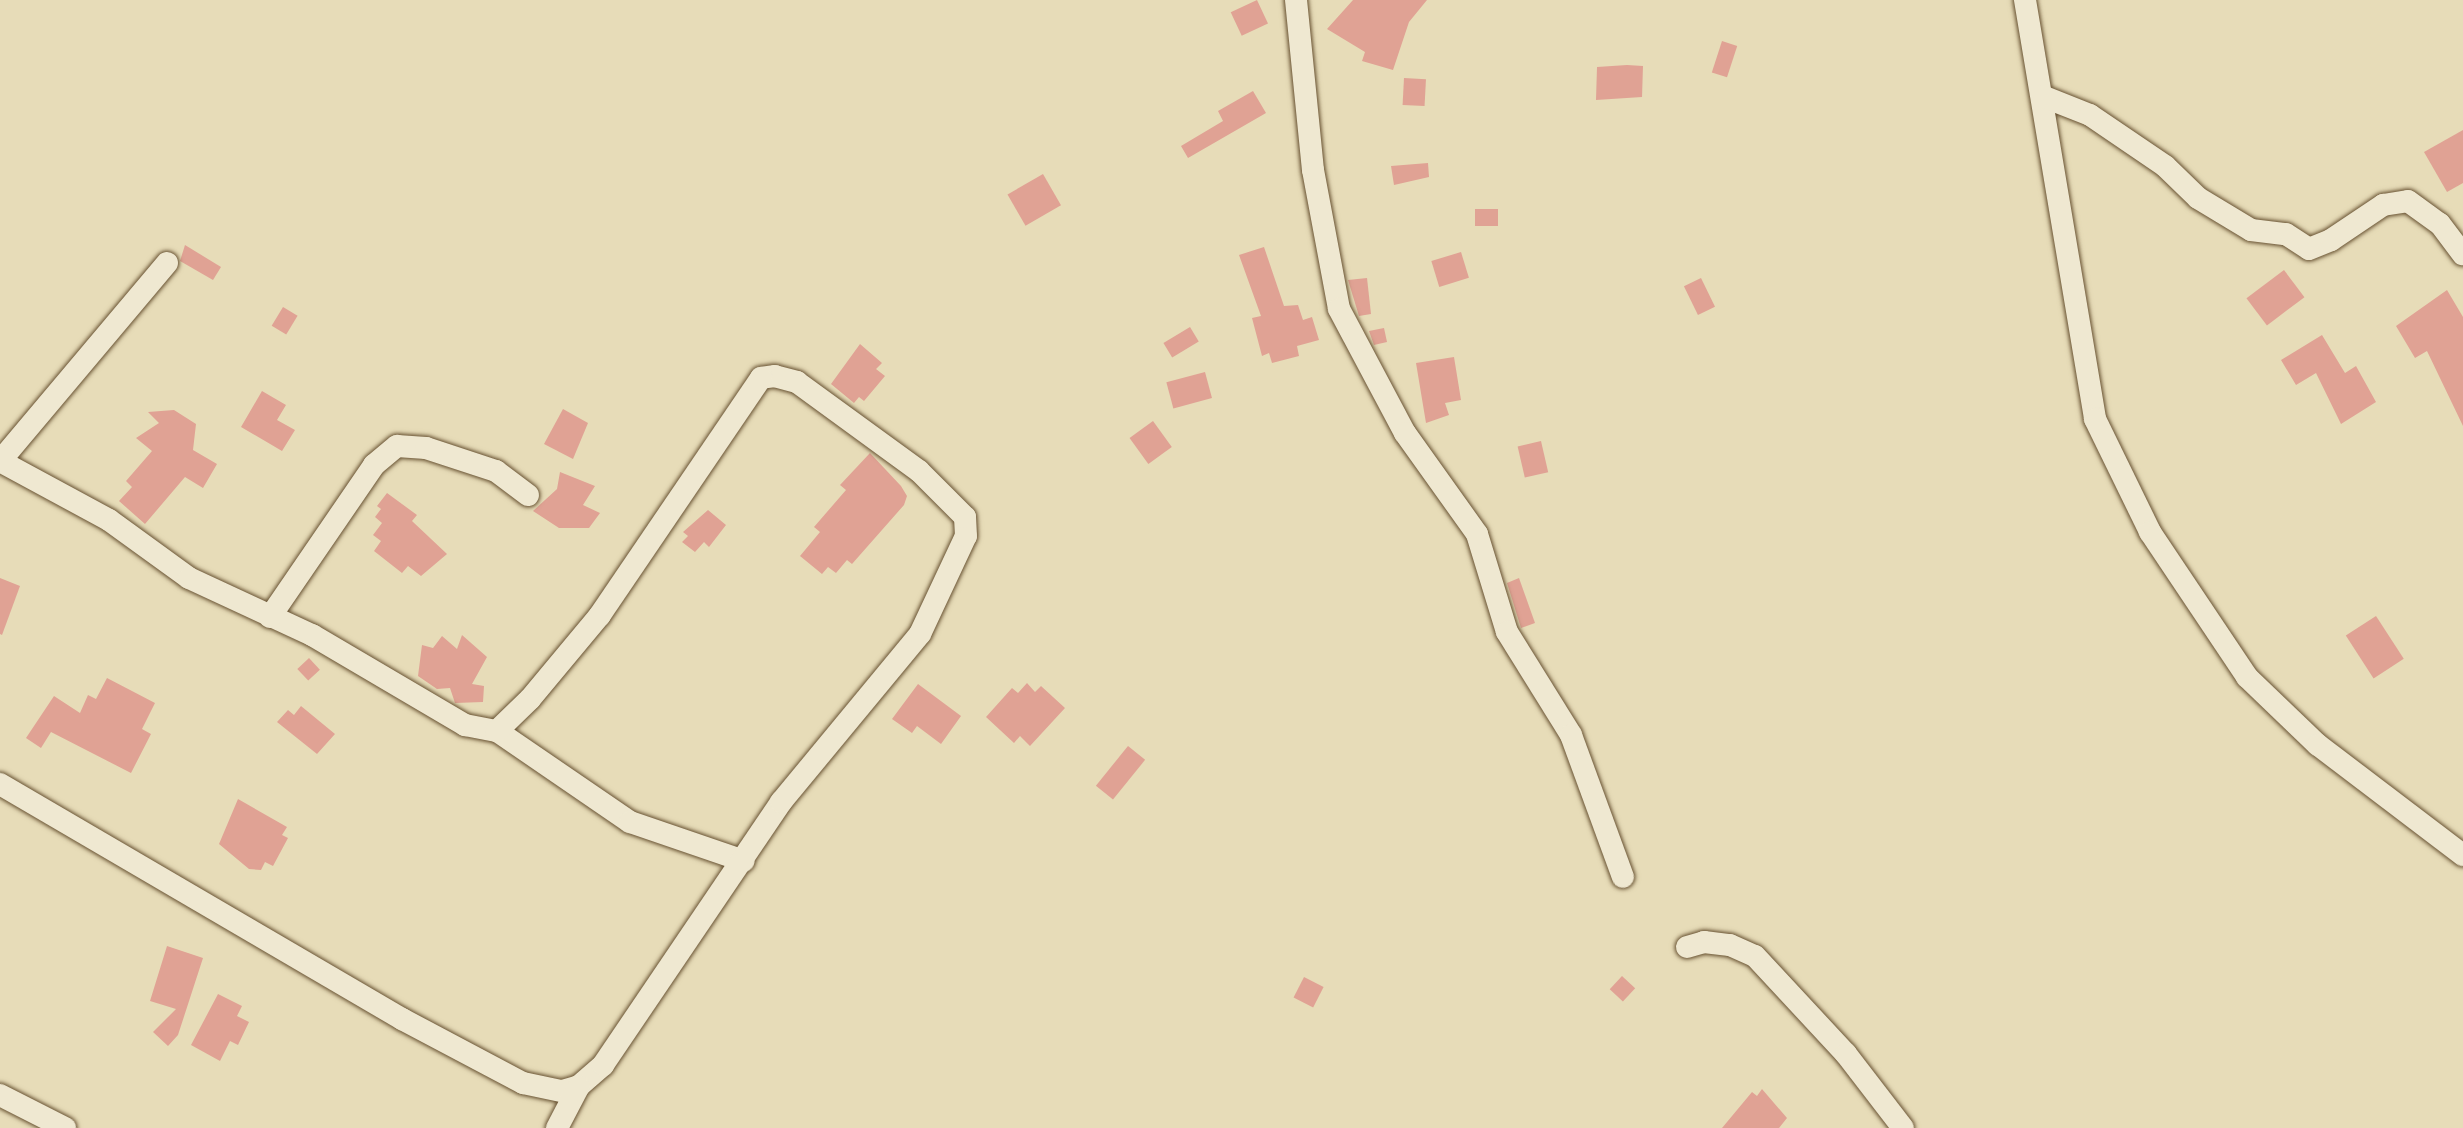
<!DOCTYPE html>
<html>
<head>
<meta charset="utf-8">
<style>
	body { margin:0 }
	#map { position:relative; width:2463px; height:1128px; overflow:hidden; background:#e7dcb8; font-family:"IM FELL English",serif }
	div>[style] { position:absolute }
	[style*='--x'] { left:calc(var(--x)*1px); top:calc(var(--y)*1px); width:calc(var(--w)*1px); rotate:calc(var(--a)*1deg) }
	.building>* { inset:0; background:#e0a294; transform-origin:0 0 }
	.roads { filter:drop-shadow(0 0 2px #675131) drop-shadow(0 0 2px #675131) }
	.minor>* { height:22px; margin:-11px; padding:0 11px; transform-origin:11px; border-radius:11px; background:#efe8d1 }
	span { translate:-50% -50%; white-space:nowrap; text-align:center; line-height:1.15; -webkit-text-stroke:7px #efe8d1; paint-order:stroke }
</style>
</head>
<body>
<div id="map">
	<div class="building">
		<div style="left:1257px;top:0;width:26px;height:29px;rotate:65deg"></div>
		<div style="clip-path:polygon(1353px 0,1427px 0,1409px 22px,1393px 70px,1362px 61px,1365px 52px,1327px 29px)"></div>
		<div style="left:1722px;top:41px;width:16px;height:33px;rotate:18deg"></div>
		<div style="clip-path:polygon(1627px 65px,1643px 66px,1642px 97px,1596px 100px,1597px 67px)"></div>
		<div style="left:1404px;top:78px;width:22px;height:27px;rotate:3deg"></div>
		<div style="clip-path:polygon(1253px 91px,1266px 113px,1188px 158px,1181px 146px,1223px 121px,1218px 111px)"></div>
		<div style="clip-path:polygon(2463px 130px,2463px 183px,2447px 192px,2424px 152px)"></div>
		<div style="clip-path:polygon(1428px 163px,1429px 177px,1394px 185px,1391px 166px)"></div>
		<div style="left:1043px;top:174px;width:36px;height:41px;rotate:60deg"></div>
		<div style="left:1475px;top:209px;width:23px;height:17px"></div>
		<div style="clip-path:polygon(185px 245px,221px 267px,213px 280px,180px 261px)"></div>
		<div style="clip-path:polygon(1264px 247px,1284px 306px,1298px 305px,1303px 320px,1312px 317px,1319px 340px,1297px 346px,1299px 356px,1272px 363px,1269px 353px,1262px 356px,1252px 318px,1261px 316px,1239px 255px)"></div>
		<div style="left:1461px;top:252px;width:27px;height:31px;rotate:73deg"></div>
		<div style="left:2284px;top:270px;width:34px;height:47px;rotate:53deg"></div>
		<div style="clip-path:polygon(1367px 278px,1371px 314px,1359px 316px,1348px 280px)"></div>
		<div style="left:1701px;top:278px;width:32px;height:19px;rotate:64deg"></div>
		<div style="clip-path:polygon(2447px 290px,2463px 317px,2463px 426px,2427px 351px,2415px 358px,2396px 326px)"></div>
		<div style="left:283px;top:307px;width:17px;height:22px;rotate:31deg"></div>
		<div style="left:1190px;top:327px;width:17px;height:31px;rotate:59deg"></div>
		<div style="clip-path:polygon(1384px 328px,1387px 342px,1374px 345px,1369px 331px)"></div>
		<div style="clip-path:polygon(2322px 335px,2345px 373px,2356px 366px,2376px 402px,2341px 424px,2316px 373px,2296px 385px,2281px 360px)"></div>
		<div style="clip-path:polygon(860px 344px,882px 363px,876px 369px,885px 376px,864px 401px,859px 397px,854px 403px,831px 384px)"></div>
		<div style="clip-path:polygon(1454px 357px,1461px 400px,1445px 403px,1449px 415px,1426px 423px,1416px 363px)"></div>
		<div style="left:1205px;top:372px;width:27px;height:40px;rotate:75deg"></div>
		<div style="clip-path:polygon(262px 391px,286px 405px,277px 420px,295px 430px,282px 451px,241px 427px)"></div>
		<div style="clip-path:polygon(563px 409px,588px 423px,573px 459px,544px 444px)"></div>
		<div style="clip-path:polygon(174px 410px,196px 424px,193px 450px,217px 464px,203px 488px,185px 477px,145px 524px,119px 501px,132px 487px,126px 481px,152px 451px,136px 438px,159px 423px,148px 412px)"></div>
		<div style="left:1153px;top:421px;width:32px;height:29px;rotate:54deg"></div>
		<div style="left:1541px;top:441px;width:32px;height:24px;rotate:77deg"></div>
		<div style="clip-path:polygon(870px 453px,901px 486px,907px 496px,904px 505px,852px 564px,847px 560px,836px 573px,828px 567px,822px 574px,800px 556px,820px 532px,814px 527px,846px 490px,840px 485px)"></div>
		<div style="clip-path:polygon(560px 472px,595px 486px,583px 505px,600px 513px,589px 528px,559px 528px,533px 511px,557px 489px)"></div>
		<div style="clip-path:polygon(387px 493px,417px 515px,412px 521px,447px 554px,421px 576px,408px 566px,402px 573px,374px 551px,381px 541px,373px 535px,382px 523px,375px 517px,381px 509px,377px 506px)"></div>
		<div style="clip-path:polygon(708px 510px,726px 525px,709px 547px,704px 542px,695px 552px,682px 542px,688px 536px,683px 532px)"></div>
		<div style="clip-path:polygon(0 578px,20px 586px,2px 635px,0 634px)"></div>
		<div style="clip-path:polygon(1519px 578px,1535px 623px,1521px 628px,1507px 583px)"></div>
		<div style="left:2376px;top:616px;width:51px;height:36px;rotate:57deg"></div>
		<div style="clip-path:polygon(462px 635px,487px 657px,472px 684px,484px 686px,483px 702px,455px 703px,450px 688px,437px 689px,418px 676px,422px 645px,433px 648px,442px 636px,457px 649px)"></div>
		<div style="left:309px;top:658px;width:16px;height:16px;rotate:47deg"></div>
		<div style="clip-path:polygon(107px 678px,155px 703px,142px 729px,151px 734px,131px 773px,51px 732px,41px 748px,26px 738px,54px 696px,80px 713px,88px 695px,96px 699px)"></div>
		<div style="clip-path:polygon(1027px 683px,1035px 692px,1041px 686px,1065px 708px,1030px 746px,1020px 736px,1014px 743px,986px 717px,1012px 688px,1018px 693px)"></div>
		<div style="clip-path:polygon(918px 684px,961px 716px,941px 744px,917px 726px,912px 733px,892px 719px)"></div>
		<div style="clip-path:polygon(301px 706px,335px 734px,317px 754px,277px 722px,288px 710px,294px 715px)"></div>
		<div style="left:1128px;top:746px;width:22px;height:51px;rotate:39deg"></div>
		<div style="clip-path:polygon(238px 799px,287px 827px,282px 835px,288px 838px,273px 866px,265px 862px,261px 870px,249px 869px,219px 844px)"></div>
		<div style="clip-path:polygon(167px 946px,203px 958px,178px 1035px,168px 1046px,153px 1032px,176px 1009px,150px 1001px)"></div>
		<div style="left:1622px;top:976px;width:18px;height:18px;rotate:43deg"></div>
		<div style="left:1304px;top:977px;width:22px;height:23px;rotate:27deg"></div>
		<div style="clip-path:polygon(218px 994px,242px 1006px,237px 1016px,249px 1022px,238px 1045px,230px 1041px,220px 1061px,191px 1045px)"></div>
		<div style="clip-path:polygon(1762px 1089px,1787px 1118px,1779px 1128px,1722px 1128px,1752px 1092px,1757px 1096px)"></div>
	</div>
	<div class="roads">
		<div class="minor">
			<div style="--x:1296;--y:0;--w:171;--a:84.3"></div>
			<div style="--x:1313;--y:170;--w:141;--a:79.4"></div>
			<div style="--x:1339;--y:309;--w:140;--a:62"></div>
			<div style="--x:1405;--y:433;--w:124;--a:54.5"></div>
			<div style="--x:1477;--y:534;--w:102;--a:73"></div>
			<div style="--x:1507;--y:632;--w:121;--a:58.1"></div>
			<div style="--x:1571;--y:735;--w:151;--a:69.9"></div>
			<div style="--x:2025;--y:0;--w:425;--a:80.5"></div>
			<div style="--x:2095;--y:419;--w:126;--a:64"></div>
			<div style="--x:2150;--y:532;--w:174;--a:56.2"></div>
			<div style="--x:2247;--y:677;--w:98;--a:43.8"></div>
			<div style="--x:2318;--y:745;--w:182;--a:37.2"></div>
			<div style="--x:2042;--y:96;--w:52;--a:21.6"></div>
			<div style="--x:2090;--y:115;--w:91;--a:34.2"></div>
			<div style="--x:2165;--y:166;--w:46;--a:44.1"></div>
			<div style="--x:2198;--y:198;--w:62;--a:31.1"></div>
			<div style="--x:2251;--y:230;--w:35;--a:7"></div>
			<div style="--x:2286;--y:234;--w:27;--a:33"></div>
			<div style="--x:2309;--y:249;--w:24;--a:-22"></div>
			<div style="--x:2331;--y:240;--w:63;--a:-33.9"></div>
			<div style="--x:2383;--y:205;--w:25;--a:-9"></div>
			<div style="--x:2408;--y:201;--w:39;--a:36"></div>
			<div style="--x:2440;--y:224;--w:38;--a:53"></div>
			<div style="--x:167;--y:263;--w:259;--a:130.1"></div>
			<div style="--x:0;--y:461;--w:124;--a:28.4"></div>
			<div style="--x:109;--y:520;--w:99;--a:35.9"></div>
			<div style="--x:189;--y:578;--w:136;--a:24.9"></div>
			<div style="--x:312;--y:635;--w:178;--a:30.5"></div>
			<div style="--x:465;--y:725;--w:33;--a:11"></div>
			<div style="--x:497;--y:731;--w:161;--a:34.4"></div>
			<div style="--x:630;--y:822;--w:120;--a:18.9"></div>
			<div style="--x:270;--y:617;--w:184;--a:-55.6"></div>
			<div style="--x:374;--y:465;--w:30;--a:-40"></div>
			<div style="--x:397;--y:446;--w:29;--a:4"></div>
			<div style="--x:426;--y:448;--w:74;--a:18.2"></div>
			<div style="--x:496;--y:471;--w:40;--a:37"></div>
			<div style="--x:0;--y:784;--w:466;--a:30.3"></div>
			<div style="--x:402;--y:1019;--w:137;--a:27.9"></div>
			<div style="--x:523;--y:1083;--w:40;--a:12"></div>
			<div style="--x:562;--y:1091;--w:18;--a:-16"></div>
			<div style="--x:579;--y:1086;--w:32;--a:-41"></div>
			<div style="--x:603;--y:1065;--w:318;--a:-55.9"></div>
			<div style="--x:781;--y:802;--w:218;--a:-50.4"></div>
			<div style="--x:920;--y:634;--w:108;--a:-64.9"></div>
			<div style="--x:966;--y:536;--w:19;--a:-93"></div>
			<div style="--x:965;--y:517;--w:65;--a:-135"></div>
			<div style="--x:919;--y:471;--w:151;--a:-143.9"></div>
			<div style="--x:797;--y:382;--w:23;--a:-165"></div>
			<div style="--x:775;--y:376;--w:14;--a:172"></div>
			<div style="--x:761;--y:378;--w:287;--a:124.2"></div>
			<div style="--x:600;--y:615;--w:109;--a:129.8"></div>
			<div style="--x:530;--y:699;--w:46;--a:135.9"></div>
			<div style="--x:1687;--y:947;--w:18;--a:-16"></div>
			<div style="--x:1704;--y:942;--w:26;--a:7"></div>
			<div style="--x:1730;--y:945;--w:27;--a:24"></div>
			<div style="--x:1755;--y:956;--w:134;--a:47.1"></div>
			<div style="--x:1846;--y:1054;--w:93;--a:52.4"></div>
			<div style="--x:0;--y:1095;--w:73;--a:26.9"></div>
			<div style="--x:557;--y:1128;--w:47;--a:-62.4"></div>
		</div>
	</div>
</div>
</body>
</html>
